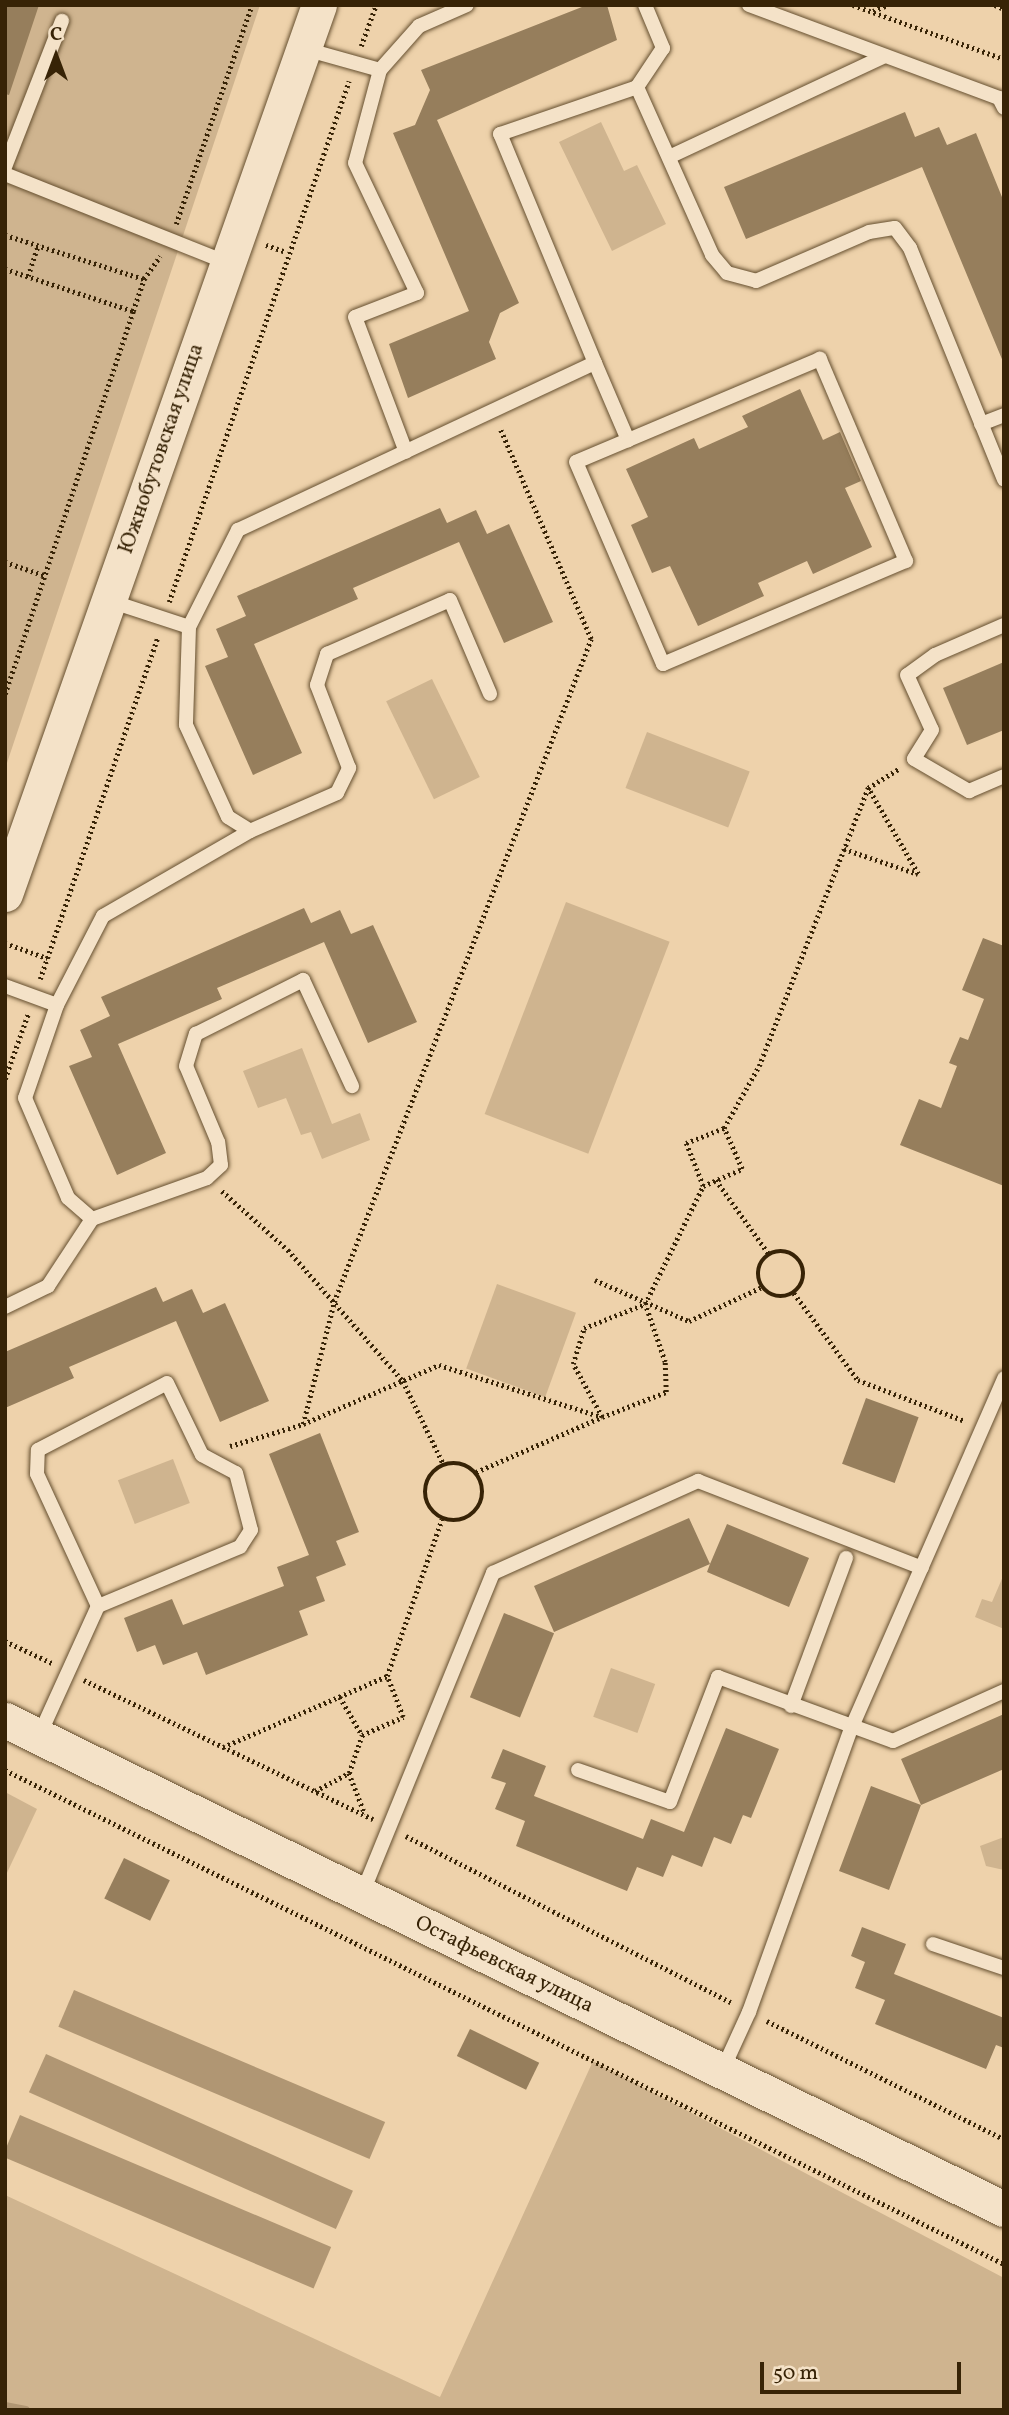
<!DOCTYPE html>
<html>
<head>
<meta charset="utf-8">
<style>
	body { margin:0 }
	#map { position:relative; width:1009px; height:2415px; overflow:hidden; background:#eed2ab; font-family:Vollkorn,serif }
	div>[style] { position:absolute }
	[style*='--x'] { left:calc(var(--x)*1px); top:calc(var(--y)*1px); width:calc(var(--w)*1px); rotate:calc(var(--a)*1deg) }
	.green>* { inset:0; background:#cfb48f; transform-origin:0 0 }
	.water>* { inset:0; background:#b09673; transform-origin:0 0 }
	.stream>* { height:8px; margin:-4px; padding:0 4px; transform-origin:4px; border-radius:4px; background:#b09673 }
	.building>* { inset:0; background:#967e5c; transform-origin:0 0 }
	.path>* { height:4.5px; margin-top:-2.25px; transform-origin:0; background:repeating-linear-gradient(90deg,#372306 0 2px,transparent 0 5.5px) }
	.path>.ring { margin:-2.25px; padding:0; box-sizing:content-box; background:none; border:4.5px solid #372306; border-radius:50% }
	.roads { filter:drop-shadow(0 0 2px #654f2f) drop-shadow(0 0 2px #654f2f) }
	.service>* { height:14px; margin:-7px; padding:0 7px; transform-origin:7px; border-radius:7px; background:#f4e2c8 }
	.tertiary>* { height:35px; margin:-17.5px; padding:0 17.5px; transform-origin:17.5px; border-radius:17.5px; background:#f4e2c8 }
	span { translate:-50% -50%; white-space:nowrap; text-align:center; line-height:1.15; -webkit-text-stroke:7px #f4e2c8; paint-order:stroke }
	.street-label { font-size:21px; color:#372306 }
	.frame { position:absolute; inset:0; border:7px solid #372306; pointer-events:none }
	.north { position:absolute; left:21px; top:21px; width:70px; height:70px; -webkit-text-stroke:5px #f4e2c8; paint-order:stroke; rotate:0deg; font-size:19px; font-weight:700; line-height:28px; text-align:center; color:#372306 }
	.north::after { content:''; display:block; margin:auto; width:24px; height:32px; background:#372306; clip-path:polygon(50% 0,100% 100%,50% 72%,0 100%) }
	.scale { position:absolute; left:760px; top:2362px; width:201px; height:32px; box-sizing:border-box; border:4px solid #372306; border-top:0; padding-left:9px; font-size:21px; line-height:24px; white-space:nowrap; color:#372306; -webkit-text-stroke:5px #f4e2c8; paint-order:stroke }
</style>
</head>
<body>
<div id="map">
	<div class="green">
		<div style="clip-path:polygon(5px 5px,260px 5px,5px 769px)"></div>
		<div style="clip-path:polygon(601px 122px,624px 171px,637px 165px,666px 224px,612px 251px,559px 142px)"></div>
		<div style="left:432px;top:679px;width:109px;height:51px;rotate:64deg"></div>
		<div style="left:647px;top:732px;width:110px;height:60px;rotate:21deg"></div>
		<div style="left:566px;top:902px;width:111px;height:227px;rotate:21deg"></div>
		<div style="clip-path:polygon(302px 1048px,332px 1124px,360px 1113px,370px 1140px,322px 1159px,311px 1132px,301px 1135px,286px 1098px,258px 1108px,243px 1071px)"></div>
		<div style="left:497px;top:1284px;width:84px;height:90px;rotate:20deg"></div>
		<div style="left:173px;top:1459px;width:47px;height:59px;rotate:69deg"></div>
		<div style="clip-path:polygon(1004px 1574px,1004px 1629px,975px 1617px,982px 1599px,992px 1602px)"></div>
		<div style="left:611px;top:1668px;width:47px;height:52px;rotate:20deg"></div>
		<div style="clip-path:polygon(5px 1792px,37px 1809px,5px 1877px)"></div>
		<div style="clip-path:polygon(1004px 1837px,1004px 1870px,986px 1866px,980px 1846px)"></div>
		<div style="clip-path:polygon(593px 2061px,1004px 2278px,1004px 2410px,5px 2410px,5px 2195px,440px 2397px)"></div>
	</div>
	<div class="water">
		<div style="left:74px;top:1990px;width:338px;height:40px;rotate:23deg"></div>
		<div style="left:46px;top:2054px;width:336px;height:42px;rotate:24deg"></div>
		<div style="left:20px;top:2115px;width:338px;height:45px;rotate:23deg"></div>
	</div>
	<div class="stream">
		<div style="--x:5;--y:2406;--w:21;--a:11"></div>
	</div>
	<div class="building">
		<div style="clip-path:polygon(5px 5px,39px 5px,9px 95px,5px 94px)"></div>
		<div style="clip-path:polygon(587px 5px,607px 5px,617px 40px,437px 120px,519px 303px,500px 313px,489px 342px,496px 359px,408px 398px,389px 344px,469px 311px,393px 133px,415px 125px,430px 90px,421px 70px)"></div>
		<div style="clip-path:polygon(905px 112px,915px 137px,939px 127px,947px 145px,976px 133px,1004px 202px,1004px 364px,922px 167px,746px 239px,724px 187px)"></div>
		<div style="clip-path:polygon(800px 389px,823px 440px,840px 432px,861px 481px,845px 488px,872px 547px,813px 574px,807px 561px,758px 583px,764px 596px,698px 626px,670px 566px,652px 573px,631px 525px,648px 517px,626px 469px,694px 438px,699px 449px,748px 427px,742px 416px)"></div>
		<div style="clip-path:polygon(440px 508px,447px 523px,476px 510px,487px 534px,509px 524px,553px 622px,504px 643px,459px 542px,353px 588px,358px 599px,254px 644px,302px 753px,253px 775px,205px 666px,228px 657px,216px 629px,246px 616px,237px 596px)"></div>
		<div style="clip-path:polygon(1004px 662px,1004px 730px,967px 745px,943px 688px)"></div>
		<div style="clip-path:polygon(304px 908px,311px 923px,340px 910px,351px 934px,373px 925px,417px 1022px,368px 1043px,324px 942px,217px 988px,222px 999px,118px 1044px,166px 1153px,117px 1175px,69px 1066px,92px 1057px,80px 1030px,110px 1016px,101px 997px)"></div>
		<div style="clip-path:polygon(983px 938px,1004px 946px,1004px 1186px,900px 1145px,919px 1099px,941px 1108px,957px 1066px,949px 1063px,960px 1037px,968px 1040px,984px 999px,962px 990px)"></div>
		<div style="clip-path:polygon(156px 1287px,163px 1302px,192px 1289px,203px 1313px,225px 1303px,269px 1401px,220px 1422px,176px 1321px,69px 1367px,74px 1378px,5px 1408px,5px 1352px)"></div>
		<div style="left:866px;top:1398px;width:56px;height:70px;rotate:20deg"></div>
		<div style="clip-path:polygon(320px 1433px,359px 1532px,336px 1541px,346px 1565px,316px 1577px,325px 1601px,299px 1611px,308px 1635px,206px 1675px,197px 1652px,163px 1665px,155px 1645px,137px 1652px,124px 1618px,172px 1599px,183px 1625px,284px 1586px,277px 1567px,309px 1555px,269px 1454px)"></div>
		<div style="clip-path:polygon(689px 1518px,710px 1564px,727px 1524px,809px 1558px,789px 1607px,707px 1572px,710px 1564px,554px 1632px,534px 1586px)"></div>
		<div style="left:504px;top:1613px;width:54px;height:91px;rotate:22deg"></div>
		<div style="clip-path:polygon(1004px 1714px,1004px 1769px,921px 1805px,889px 1890px,839px 1871px,871px 1786px,921px 1805px,901px 1759px)"></div>
		<div style="clip-path:polygon(726px 1728px,779px 1749px,751px 1818px,743px 1815px,731px 1844px,714px 1837px,702px 1867px,672px 1855px,663px 1877px,637px 1867px,627px 1891px,516px 1846px,525px 1821px,495px 1809px,506px 1783px,491px 1778px,503px 1749px,546px 1766px,534px 1796px,643px 1839px,651px 1819px,684px 1832px)"></div>
		<div style="left:124px;top:1858px;width:51px;height:45px;rotate:26deg"></div>
		<div style="clip-path:polygon(862px 1927px,906px 1944px,894px 1974px,1004px 2018px,1004px 2048px,996px 2045px,986px 2069px,875px 2024px,885px 2000px,855px 1988px,865px 1962px,851px 1956px)"></div>
		<div style="left:470px;top:2029px;width:77px;height:30px;rotate:26deg"></div>
	</div>
	<div class="path">
		<div style="--x:853;--y:5;--w:160;--a:19.7"></div>
		<div style="--x:995;--y:5;--w:10;--a:24"></div>
		<div style="--x:873;--y:11;--w:16;--a:-22"></div>
		<div style="--x:361;--y:46;--w:44;--a:-69.9"></div>
		<div style="--x:176;--y:224;--w:232;--a:-70.9"></div>
		<div style="--x:5;--y:235;--w:146;--a:17.6"></div>
		<div style="--x:266;--y:245;--w:21;--a:19"></div>
		<div style="--x:5;--y:269;--w:135;--a:18.2"></div>
		<div style="--x:28;--y:276;--w:33;--a:-72"></div>
		<div style="--x:5;--y:562;--w:43;--a:18.9"></div>
		<div style="--x:169;--y:602;--w:551;--a:-70.94"></div>
		<div style="--x:5;--y:694;--w:404;--a:-71.5"></div>
		<div style="--x:133;--y:311;--w:34;--a:-71"></div>
		<div style="--x:144;--y:279;--w:28;--a:-55"></div>
		<div style="--x:844;--y:849;--w:78;--a:18.7"></div>
		<div style="--x:918;--y:874;--w:99;--a:-120.2"></div>
		<div style="--x:5;--y:943;--w:45;--a:19.7"></div>
		<div style="--x:40;--y:979;--w:362;--a:-71"></div>
		<div style="--x:5;--y:1079;--w:69;--a:-70.5"></div>
		<div style="--x:716;--y:1180;--w:91;--a:54.4"></div>
		<div style="--x:703;--y:1186;--w:43;--a:-23.6"></div>
		<div style="--x:742;--y:1169;--w:45;--a:-113.7"></div>
		<div style="--x:222;--y:1191;--w:89;--a:41.8"></div>
		<div style="--x:288;--y:1250;--w:174;--a:48.7"></div>
		<div style="--x:403;--y:1381;--w:93;--a:64"></div>
		<div class="ring" style="left:758px;top:1251px;width:41.5px;height:41.5px"></div>
		<div style="--x:595;--y:1280;--w:103;--a:23.6"></div>
		<div style="--x:689;--y:1321;--w:81;--a:-25"></div>
		<div style="--x:794;--y:1293;--w:108;--a:53.7"></div>
		<div style="--x:858;--y:1380;--w:115;--a:21"></div>
		<div style="--x:303;--y:1424;--w:126;--a:-75.7"></div>
		<div style="--x:334;--y:1302;--w:711;--a:-68.81"></div>
		<div style="--x:591;--y:639;--w:229;--a:-113.4"></div>
		<div style="--x:230;--y:1446;--w:76;--a:-16.8"></div>
		<div style="--x:303;--y:1424;--w:148;--a:-23.5"></div>
		<div style="--x:439;--y:1365;--w:171;--a:17.7"></div>
		<div style="--x:602;--y:1417;--w:69;--a:-21.3"></div>
		<div style="--x:666;--y:1392;--w:30;--a:-92"></div>
		<div style="--x:665;--y:1362;--w:61;--a:-109"></div>
		<div class="ring" style="left:425px;top:1463px;width:53.5px;height:53.5px"></div>
		<div style="--x:476;--y:1472;--w:137;--a:-23.6"></div>
		<div style="--x:602;--y:1417;--w:60;--a:-118.7"></div>
		<div style="--x:573;--y:1364;--w:38;--a:-73"></div>
		<div style="--x:584;--y:1328;--w:66;--a:-21.5"></div>
		<div style="--x:645;--y:1304;--w:131;--a:-63.8"></div>
		<div style="--x:703;--y:1186;--w:46;--a:-111.6"></div>
		<div style="--x:686;--y:1143;--w:41;--a:-21.5"></div>
		<div style="--x:724;--y:1128;--w:71;--a:-60.6"></div>
		<div style="--x:759;--y:1066;--w:299;--a:-68.6"></div>
		<div style="--x:868;--y:788;--w:38;--a:-32"></div>
		<div style="--x:5;--y:1641;--w:52;--a:25.1"></div>
		<div style="--x:84;--y:1680;--w:321;--a:25.7"></div>
		<div style="--x:340;--y:1697;--w:44;--a:59.9"></div>
		<div style="--x:362;--y:1735;--w:45;--a:-23.7"></div>
		<div style="--x:403;--y:1717;--w:44;--a:-111.3"></div>
		<div style="--x:223;--y:1747;--w:179;--a:-23.4"></div>
		<div style="--x:387;--y:1676;--w:166;--a:-70.7"></div>
		<div style="--x:5;--y:1770;--w:1114;--a:26.31"></div>
		<div style="--x:349;--y:1773;--w:44;--a:68.7"></div>
		<div style="--x:315;--y:1791;--w:38;--a:-28"></div>
		<div style="--x:349;--y:1773;--w:40;--a:-71.1"></div>
		<div style="--x:406;--y:1836;--w:365;--a:27.1"></div>
		<div style="--x:767;--y:2021;--w:265;--a:26.5"></div>
	</div>
	<div class="roads">
		<div class="service">
			<div style="--x:645;--y:5;--w:47;--a:67.3"></div>
			<div style="--x:663;--y:48;--w:47;--a:123.7"></div>
			<div style="--x:637;--y:87;--w:184;--a:65.9"></div>
			<div style="--x:712;--y:255;--w:23;--a:50"></div>
			<div style="--x:727;--y:273;--w:30;--a:15"></div>
			<div style="--x:756;--y:281;--w:123;--a:-23.4"></div>
			<div style="--x:869;--y:232;--w:26;--a:-9"></div>
			<div style="--x:895;--y:228;--w:25;--a:53"></div>
			<div style="--x:910;--y:248;--w:250;--a:67.9"></div>
			<div style="--x:749;--y:5;--w:267;--a:20.4"></div>
			<div style="--x:999;--y:98;--w:11;--a:63"></div>
			<div style="--x:305;--y:49;--w:78;--a:15.6"></div>
			<div style="--x:380;--y:70;--w:59;--a:-48.4"></div>
			<div style="--x:419;--y:26;--w:52;--a:-23.6"></div>
			<div style="--x:380;--y:70;--w:96;--a:105"></div>
			<div style="--x:355;--y:163;--w:144;--a:64.5"></div>
			<div style="--x:417;--y:293;--w:66;--a:158.8"></div>
			<div style="--x:355;--y:317;--w:144;--a:69.3"></div>
			<div style="--x:669;--y:157;--w:238;--a:-25.1"></div>
			<div style="--x:5;--y:167;--w:157;--a:-68.7"></div>
			<div style="--x:5;--y:174;--w:239;--a:21.8"></div>
			<div style="--x:595;--y:363;--w:84;--a:66.8"></div>
			<div style="--x:628;--y:440;--w:56;--a:157.1"></div>
			<div style="--x:576;--y:462;--w:220;--a:66.7"></div>
			<div style="--x:663;--y:664;--w:264;--a:-23"></div>
			<div style="--x:906;--y:561;--w:220;--a:-113.1"></div>
			<div style="--x:820;--y:359;--w:208;--a:157.1"></div>
			<div style="--x:981;--y:424;--w:25;--a:-21"></div>
			<div style="--x:110;--y:601;--w:83;--a:18.2"></div>
			<div style="--x:189;--y:627;--w:98;--a:91.8"></div>
			<div style="--x:186;--y:725;--w:101;--a:65.5"></div>
			<div style="--x:228;--y:817;--w:26;--a:32"></div>
			<div style="--x:250;--y:831;--w:95;--a:-23.6"></div>
			<div style="--x:337;--y:793;--w:28;--a:-64"></div>
			<div style="--x:349;--y:768;--w:89;--a:-111.1"></div>
			<div style="--x:317;--y:685;--w:33;--a:-72"></div>
			<div style="--x:327;--y:654;--w:134;--a:-23.7"></div>
			<div style="--x:450;--y:600;--w:102;--a:66.9"></div>
			<div style="--x:1004;--y:625;--w:75;--a:156.5"></div>
			<div style="--x:935;--y:655;--w:34;--a:144"></div>
			<div style="--x:907;--y:675;--w:60;--a:65.6"></div>
			<div style="--x:932;--y:730;--w:34;--a:122"></div>
			<div style="--x:914;--y:759;--w:64;--a:30.2"></div>
			<div style="--x:969;--y:791;--w:38;--a:-23"></div>
			<div style="--x:189;--y:627;--w:109;--a:-63.2"></div>
			<div style="--x:238;--y:530;--w:394;--a:-25.1"></div>
			<div style="--x:595;--y:363;--w:248;--a:-112.5"></div>
			<div style="--x:500;--y:134;--w:145;--a:-18.9"></div>
			<div style="--x:5;--y:986;--w:55;--a:20.1"></div>
			<div style="--x:57;--y:1005;--w:98;--a:109"></div>
			<div style="--x:25;--y:1098;--w:109;--a:66.7"></div>
			<div style="--x:68;--y:1198;--w:32;--a:41"></div>
			<div style="--x:92;--y:1219;--w:122;--a:-19.6"></div>
			<div style="--x:207;--y:1178;--w:19;--a:-43"></div>
			<div style="--x:221;--y:1165;--w:23;--a:-97"></div>
			<div style="--x:218;--y:1142;--w:82;--a:-112.8"></div>
			<div style="--x:186;--y:1066;--w:34;--a:-73"></div>
			<div style="--x:196;--y:1034;--w:120;--a:-26.8"></div>
			<div style="--x:303;--y:980;--w:117;--a:65.2"></div>
			<div style="--x:57;--y:1005;--w:100;--a:-62.7"></div>
			<div style="--x:103;--y:916;--w:170;--a:-30"></div>
			<div style="--x:5;--y:1307;--w:48;--a:-26"></div>
			<div style="--x:48;--y:1286;--w:80;--a:-56.7"></div>
			<div style="--x:791;--y:1706;--w:158;--a:-69.6"></div>
			<div style="--x:39;--y:1736;--w:143;--a:-65.6"></div>
			<div style="--x:98;--y:1606;--w:145;--a:-114.8"></div>
			<div style="--x:37;--y:1474;--w:24;--a:-88"></div>
			<div style="--x:38;--y:1450;--w:145;--a:-27.4"></div>
			<div style="--x:167;--y:1383;--w:80;--a:64.1"></div>
			<div style="--x:202;--y:1455;--w:38;--a:28"></div>
			<div style="--x:236;--y:1473;--w:59;--a:75.3"></div>
			<div style="--x:251;--y:1530;--w:20;--a:123"></div>
			<div style="--x:240;--y:1547;--w:154;--a:157.4"></div>
			<div style="--x:578;--y:1770;--w:97;--a:19.2"></div>
			<div style="--x:670;--y:1802;--w:134;--a:-69"></div>
			<div style="--x:718;--y:1677;--w:186;--a:20.1"></div>
			<div style="--x:893;--y:1741;--w:122;--a:-24.2"></div>
			<div style="--x:362;--y:1894;--w:347;--a:-67.8"></div>
			<div style="--x:493;--y:1573;--w:225;--a:-24.2"></div>
			<div style="--x:698;--y:1481;--w:240;--a:21.2"></div>
			<div style="--x:933;--y:1944;--w:75;--a:18.7"></div>
			<div style="--x:722;--y:2071;--w:65;--a:-65.4"></div>
			<div style="--x:749;--y:2012;--w:301;--a:-70.2"></div>
			<div style="--x:851;--y:1729;--w:383;--a:-66.4"></div>
		</div>
		<div class="tertiary">
			<div style="--x:5;--y:894;--w:943;--a:-70.55"></div>
			<div style="--x:5;--y:1720;--w:1112;--a:26.08"></div>
		</div>
	</div>
	<div class="street-label">
		<span style="left:162px;top:449px;rotate:-71deg">Южнобутовская улица</span>
		<span style="left:504px;top:1965px;rotate:26deg">Остафьевская улица</span>
	</div>
	<div class="frame"></div>
	<div class="north">С</div>
	<div class="scale">50 m</div>
</div>
</body>
</html>
